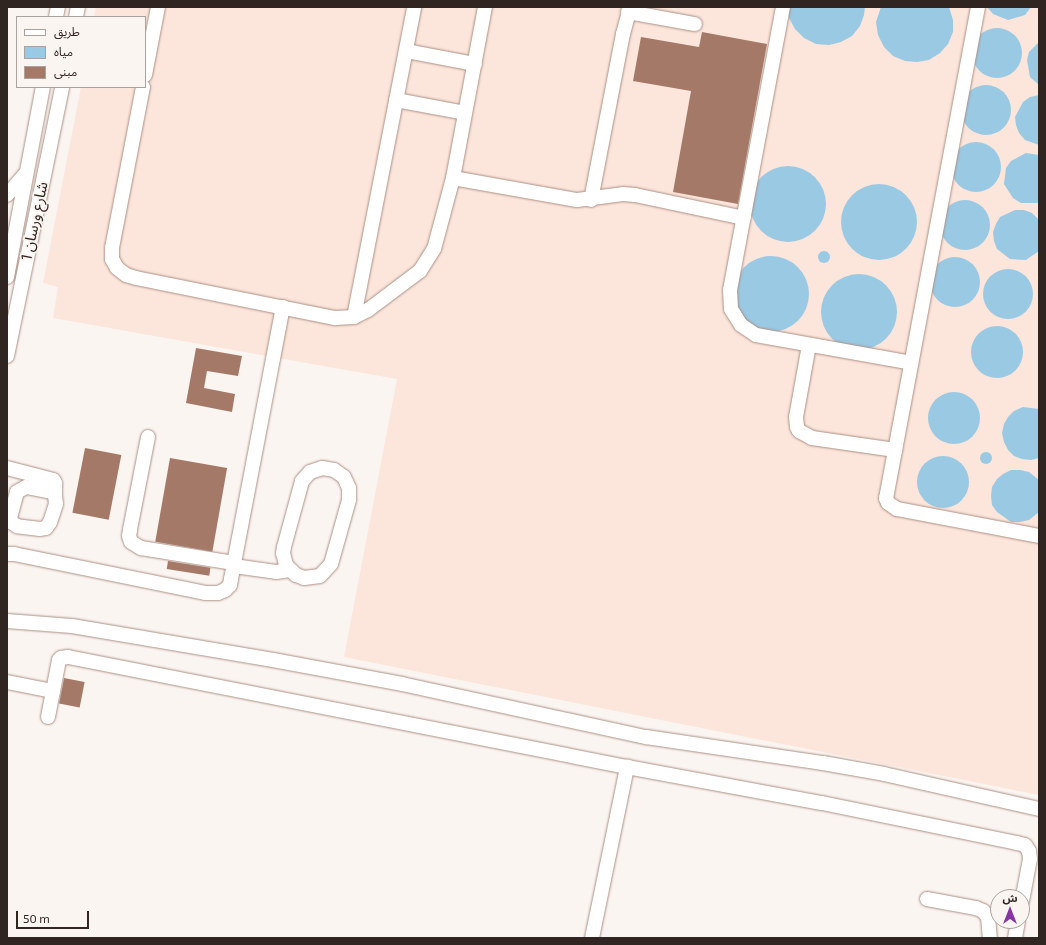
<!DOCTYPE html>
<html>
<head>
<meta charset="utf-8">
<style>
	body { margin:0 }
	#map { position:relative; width:1046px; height:945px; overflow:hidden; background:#fbf5f2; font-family:"Exo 2","Noto Sans Arabic",sans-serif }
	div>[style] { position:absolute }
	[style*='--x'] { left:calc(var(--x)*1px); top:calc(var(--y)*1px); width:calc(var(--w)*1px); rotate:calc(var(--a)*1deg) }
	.built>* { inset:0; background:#fce5db }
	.water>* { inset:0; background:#9ac9e3 }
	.round { border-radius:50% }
	.building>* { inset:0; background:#a57967; transform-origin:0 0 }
	.roads { filter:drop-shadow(0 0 1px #ac9084) drop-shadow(0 0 1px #ac9084) }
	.minor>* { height:14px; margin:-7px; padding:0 7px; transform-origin:7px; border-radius:7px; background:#fff }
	span { translate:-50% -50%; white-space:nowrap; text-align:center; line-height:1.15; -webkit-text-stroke:3.5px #fbf5f2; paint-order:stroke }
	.street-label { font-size:15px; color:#302520 }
	.frame { position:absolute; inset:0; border:8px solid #302520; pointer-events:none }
	.legend { position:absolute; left:16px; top:16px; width:130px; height:72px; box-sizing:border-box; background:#fbf5f2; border:1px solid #aaa29e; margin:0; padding:5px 7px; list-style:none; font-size:12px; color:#302520 }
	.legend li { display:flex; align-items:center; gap:8px; height:20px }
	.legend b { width:20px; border:1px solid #aaa29e }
	.north { position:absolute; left:990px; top:889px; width:40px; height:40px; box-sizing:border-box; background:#fbf5f2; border:1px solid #aaa29e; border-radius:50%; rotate:0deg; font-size:11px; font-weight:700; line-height:16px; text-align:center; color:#302520 }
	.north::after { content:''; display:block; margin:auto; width:14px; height:18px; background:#8733a1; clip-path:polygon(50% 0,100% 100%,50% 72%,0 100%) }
	.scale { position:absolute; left:16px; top:911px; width:73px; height:18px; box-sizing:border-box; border:2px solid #302520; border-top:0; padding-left:5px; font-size:12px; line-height:14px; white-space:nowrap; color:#302520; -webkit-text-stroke:3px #fbf5f2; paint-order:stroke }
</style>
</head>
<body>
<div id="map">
	<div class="built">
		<div style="clip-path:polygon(96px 7px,1039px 7px,1039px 795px,344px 657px,397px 379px,53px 318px,58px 287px,43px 283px,81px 87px,145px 87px,145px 17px,94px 17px)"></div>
	</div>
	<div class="water">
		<div style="clip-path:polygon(788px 7px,865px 7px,864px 15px,860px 26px,852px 36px,841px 42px,829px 45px,816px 44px,804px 38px,795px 29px,789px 18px)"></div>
		<div style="clip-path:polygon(881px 7px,949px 7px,953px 20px,953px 32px,948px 44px,940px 53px,929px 60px,917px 62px,905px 61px,893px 56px,884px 47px,878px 35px,876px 22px)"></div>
		<div style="clip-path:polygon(987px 7px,1031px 7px,1025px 15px,1008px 20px,993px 14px)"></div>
		<div class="round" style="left:972px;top:28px;width:50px;height:50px"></div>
		<div style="clip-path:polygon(1039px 42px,1039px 85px,1030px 77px,1027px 60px,1029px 52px)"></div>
		<div class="round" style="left:961px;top:85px;width:50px;height:50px"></div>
		<div style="clip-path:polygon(1039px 95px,1039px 145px,1025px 140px,1019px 133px,1016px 125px,1015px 117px,1023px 102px,1030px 97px)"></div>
		<div class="round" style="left:951px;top:142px;width:50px;height:50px"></div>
		<div style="clip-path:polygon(1026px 153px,1039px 155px,1039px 202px,1037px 203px,1021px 203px,1013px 198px,1004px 184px,1006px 168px,1011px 161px)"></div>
		<div class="round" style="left:750px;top:166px;width:76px;height:76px"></div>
		<div class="round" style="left:841px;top:184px;width:76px;height:76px"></div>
		<div class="round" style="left:940px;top:200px;width:50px;height:50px"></div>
		<div style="clip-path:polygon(1015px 210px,1024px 210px,1032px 213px,1039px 220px,1039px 251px,1026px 260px,1010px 259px,997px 249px,994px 241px,993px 232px,996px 224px,1000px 217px)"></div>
		<div class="round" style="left:818px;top:251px;width:12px;height:12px"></div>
		<div class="round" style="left:733px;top:256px;width:76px;height:76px"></div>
		<div class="round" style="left:930px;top:257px;width:50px;height:50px"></div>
		<div class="round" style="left:983px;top:269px;width:50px;height:50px"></div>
		<div class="round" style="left:821px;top:274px;width:76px;height:76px"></div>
		<div class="round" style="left:971px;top:326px;width:52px;height:52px"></div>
		<div class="round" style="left:928px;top:392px;width:52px;height:52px"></div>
		<div style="clip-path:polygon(1023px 407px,1039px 409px,1039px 458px,1031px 460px,1022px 459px,1014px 456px,1008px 450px,1004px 442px,1002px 433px,1004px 424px,1008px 417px,1014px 411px)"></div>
		<div class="round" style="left:980px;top:452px;width:12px;height:12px"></div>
		<div class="round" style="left:917px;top:456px;width:52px;height:52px"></div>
		<div style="clip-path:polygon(1011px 470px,1020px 470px,1029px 472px,1039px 480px,1039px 512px,1029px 520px,1020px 522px,1011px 522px,997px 512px,992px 505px,991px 496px,992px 487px,997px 479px,1003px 474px)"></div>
	</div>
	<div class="building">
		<div style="clip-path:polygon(702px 32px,767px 44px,738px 204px,673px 192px,691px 91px,633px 81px,641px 37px,699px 47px)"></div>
		<div style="clip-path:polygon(196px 348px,242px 356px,238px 376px,207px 371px,204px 388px,235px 394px,232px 412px,186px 403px)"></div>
		<div style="left:85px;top:448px;width:37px;height:66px;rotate:11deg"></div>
		<div style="left:170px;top:458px;width:58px;height:85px;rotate:10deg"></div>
		<div style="left:168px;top:561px;width:43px;height:8px;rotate:9deg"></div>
		<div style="left:64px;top:678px;width:21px;height:26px;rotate:11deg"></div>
	</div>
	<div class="roads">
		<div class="minor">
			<div style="--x:783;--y:7;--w:288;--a:100.6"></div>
			<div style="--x:730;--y:290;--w:19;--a:87"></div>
			<div style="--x:731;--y:309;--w:19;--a:58"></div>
			<div style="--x:741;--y:325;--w:18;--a:34"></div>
			<div style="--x:756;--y:335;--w:158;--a:10.2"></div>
			<div style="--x:978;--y:7;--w:500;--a:100.6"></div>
			<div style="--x:886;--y:498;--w:5;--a:68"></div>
			<div style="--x:888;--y:503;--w:11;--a:34"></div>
			<div style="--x:897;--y:509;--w:145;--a:10.8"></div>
			<div style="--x:628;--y:12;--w:68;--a:10.2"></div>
			<div style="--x:56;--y:17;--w:10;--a:-79"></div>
			<div style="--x:76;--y:17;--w:10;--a:-79"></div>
			<div style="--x:406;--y:51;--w:70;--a:10.7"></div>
			<div style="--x:145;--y:75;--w:69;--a:-79.2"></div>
			<div style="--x:143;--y:87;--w:164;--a:100.9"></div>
			<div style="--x:112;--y:248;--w:11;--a:90"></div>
			<div style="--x:112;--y:259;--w:10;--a:61"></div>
			<div style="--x:117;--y:268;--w:11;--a:38"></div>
			<div style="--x:126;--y:275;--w:10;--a:17"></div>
			<div style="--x:136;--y:278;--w:203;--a:11.4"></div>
			<div style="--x:335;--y:318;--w:19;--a:-3"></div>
			<div style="--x:354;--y:317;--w:16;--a:-27"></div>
			<div style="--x:368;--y:310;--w:65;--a:-36.9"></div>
			<div style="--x:420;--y:271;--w:26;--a:-58"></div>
			<div style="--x:434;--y:249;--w:73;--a:-75"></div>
			<div style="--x:453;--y:178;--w:174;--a:-79.4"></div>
			<div style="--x:396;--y:100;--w:70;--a:10.7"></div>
			<div style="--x:453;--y:178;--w:126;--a:10.1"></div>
			<div style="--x:577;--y:200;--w:46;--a:-7.4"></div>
			<div style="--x:623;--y:194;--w:12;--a:5"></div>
			<div style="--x:635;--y:195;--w:111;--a:11.9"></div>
			<div style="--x:7;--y:195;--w:28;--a:-49"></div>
			<div style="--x:591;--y:200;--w:169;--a:-79.1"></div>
			<div style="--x:623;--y:34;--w:28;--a:-75"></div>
			<div style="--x:7;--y:277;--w:193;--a:-79.3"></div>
			<div style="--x:354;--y:317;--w:316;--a:-79"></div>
			<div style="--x:809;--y:345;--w:73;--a:100.2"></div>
			<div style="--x:796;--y:417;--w:10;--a:84"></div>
			<div style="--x:797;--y:427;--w:4;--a:63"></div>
			<div style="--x:799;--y:431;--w:15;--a:28"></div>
			<div style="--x:812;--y:438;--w:84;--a:8.2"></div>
			<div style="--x:7;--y:356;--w:275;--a:-78.4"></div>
			<div style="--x:148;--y:437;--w:95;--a:101"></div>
			<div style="--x:130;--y:530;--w:6;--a:99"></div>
			<div style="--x:129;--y:536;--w:6;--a:72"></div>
			<div style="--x:131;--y:542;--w:12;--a:31"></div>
			<div style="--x:141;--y:548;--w:94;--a:9.2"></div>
			<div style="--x:7;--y:468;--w:48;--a:14.6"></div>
			<div style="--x:53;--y:480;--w:4;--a:56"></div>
			<div style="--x:55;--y:483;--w:12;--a:90"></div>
			<div style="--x:322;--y:468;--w:12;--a:9"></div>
			<div style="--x:334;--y:470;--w:12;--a:35"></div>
			<div style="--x:344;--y:477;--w:12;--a:66"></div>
			<div style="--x:349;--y:488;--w:12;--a:90"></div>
			<div style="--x:349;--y:500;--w:66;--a:105.7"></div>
			<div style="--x:331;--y:564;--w:16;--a:133"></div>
			<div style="--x:320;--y:576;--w:16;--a:173"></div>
			<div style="--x:304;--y:578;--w:9;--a:-159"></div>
			<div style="--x:296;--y:575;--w:14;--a:-135"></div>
			<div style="--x:286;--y:565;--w:12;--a:-104"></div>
			<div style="--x:283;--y:553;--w:6;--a:-81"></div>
			<div style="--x:284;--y:547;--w:68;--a:-74.7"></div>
			<div style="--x:302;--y:481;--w:12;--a:-48"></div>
			<div style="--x:310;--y:472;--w:13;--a:-18"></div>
			<div style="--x:26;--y:487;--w:26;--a:11"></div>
			<div style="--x:52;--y:492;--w:4;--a:45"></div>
			<div style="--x:55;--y:495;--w:9;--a:84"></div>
			<div style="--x:56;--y:504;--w:19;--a:108"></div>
			<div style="--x:50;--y:522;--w:7;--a:124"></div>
			<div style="--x:46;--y:528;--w:6;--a:171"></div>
			<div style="--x:40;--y:529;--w:23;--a:-173"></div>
			<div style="--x:17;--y:526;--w:7;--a:-146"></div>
			<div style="--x:11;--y:522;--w:4;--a:-104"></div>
			<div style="--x:10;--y:518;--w:27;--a:-75"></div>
			<div style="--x:17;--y:492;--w:10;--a:-29"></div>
			<div style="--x:7;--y:554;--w:7;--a:0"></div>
			<div style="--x:14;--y:554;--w:195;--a:11.5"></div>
			<div style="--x:205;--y:593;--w:13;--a:0"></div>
			<div style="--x:218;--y:593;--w:8;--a:-23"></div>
			<div style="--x:225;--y:590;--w:7;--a:-45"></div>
			<div style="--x:230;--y:585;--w:6;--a:-81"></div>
			<div style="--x:231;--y:579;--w:277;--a:-79.2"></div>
			<div style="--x:234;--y:566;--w:42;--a:8.1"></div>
			<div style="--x:276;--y:572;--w:14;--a:-8"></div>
			<div style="--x:7;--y:621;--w:65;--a:4.4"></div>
			<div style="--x:72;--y:626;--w:204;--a:9.6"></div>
			<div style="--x:273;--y:660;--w:131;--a:10.5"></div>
			<div style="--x:402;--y:684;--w:250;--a:12.3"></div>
			<div style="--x:646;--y:737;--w:179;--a:8.4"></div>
			<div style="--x:823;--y:763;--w:62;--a:10.2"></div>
			<div style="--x:884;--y:774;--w:159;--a:12.7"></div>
			<div style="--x:7;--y:682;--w:47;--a:11.1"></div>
			<div style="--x:48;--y:717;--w:58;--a:-79.1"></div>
			<div style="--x:59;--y:660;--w:3;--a:-45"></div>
			<div style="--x:61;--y:658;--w:7;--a:-8"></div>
			<div style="--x:68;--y:657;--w:570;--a:11.13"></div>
			<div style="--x:627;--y:767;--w:198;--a:10.5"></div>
			<div style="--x:822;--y:803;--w:199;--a:11.6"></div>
			<div style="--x:1017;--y:843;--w:8;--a:14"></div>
			<div style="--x:1025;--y:845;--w:7;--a:56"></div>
			<div style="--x:1029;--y:851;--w:8;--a:83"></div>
			<div style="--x:1030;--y:859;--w:43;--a:100.8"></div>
			<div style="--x:927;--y:899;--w:50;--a:10.4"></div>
			<div style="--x:976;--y:908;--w:8;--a:23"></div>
			<div style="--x:983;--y:911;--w:8;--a:50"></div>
			<div style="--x:988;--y:917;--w:21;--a:85"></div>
			<div style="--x:592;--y:938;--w:175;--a:-78.4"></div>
			<div style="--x:1015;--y:938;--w:17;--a:-80"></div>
		</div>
	</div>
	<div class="street-label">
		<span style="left:34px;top:221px;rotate:-78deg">شارع ورسان 1</span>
	</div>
	<div class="frame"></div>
	<ul class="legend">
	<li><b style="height:5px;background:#fff"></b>طريق</li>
	<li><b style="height:11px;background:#9ac9e3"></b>مياه</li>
	<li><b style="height:11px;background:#a57967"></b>مبنى</li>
	</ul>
	<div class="north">ش</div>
	<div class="scale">50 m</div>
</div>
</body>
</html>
